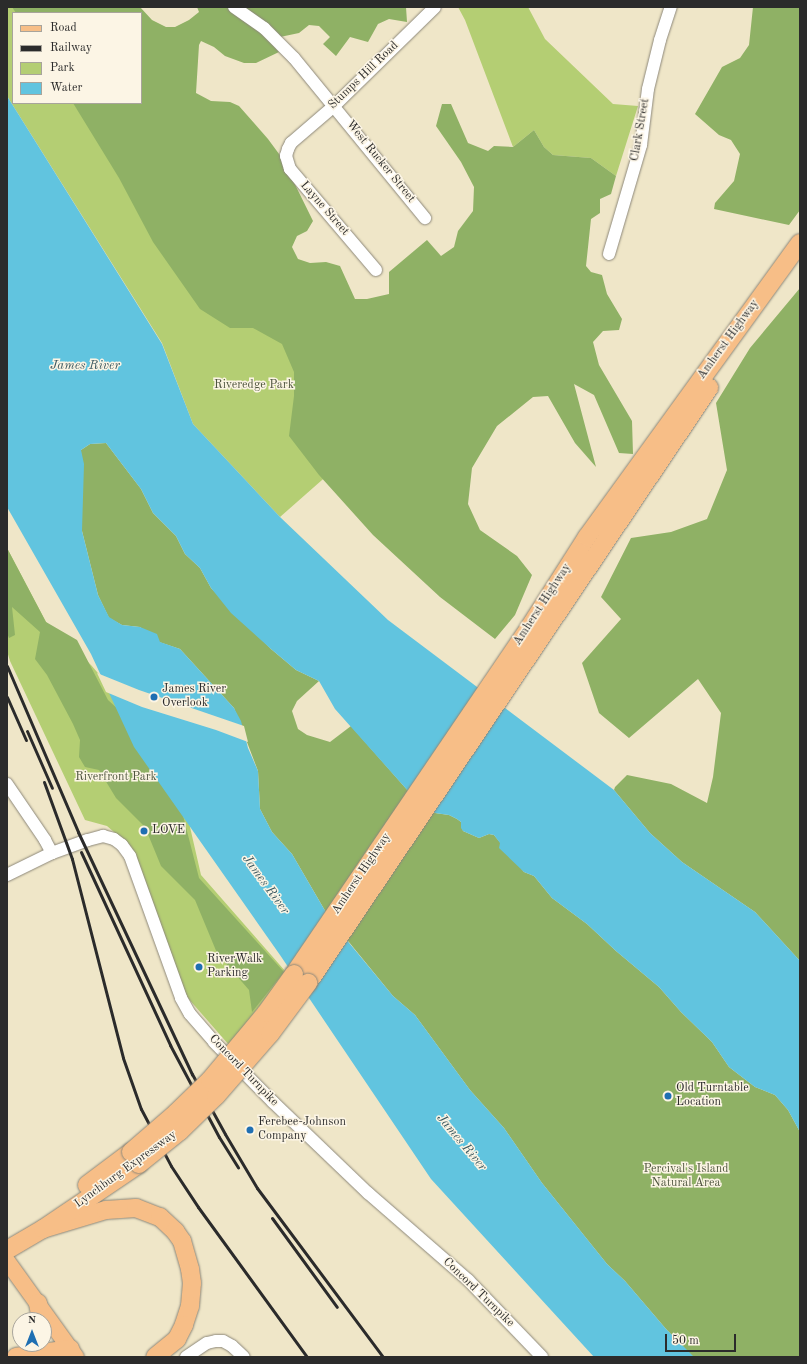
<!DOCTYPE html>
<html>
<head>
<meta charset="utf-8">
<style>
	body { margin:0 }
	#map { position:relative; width:807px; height:1364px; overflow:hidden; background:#efe6c8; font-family:"Old Standard TT",serif }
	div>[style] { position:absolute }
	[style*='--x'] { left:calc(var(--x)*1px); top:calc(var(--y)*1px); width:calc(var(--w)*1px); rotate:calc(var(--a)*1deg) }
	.green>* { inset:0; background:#b4ce73 }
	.forest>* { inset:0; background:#8fb165 }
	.water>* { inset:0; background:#61c4df }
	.pier>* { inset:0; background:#efe6c8 }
	.roads { filter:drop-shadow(0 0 1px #8d887a) drop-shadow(0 0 1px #8d887a) }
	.minor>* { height:12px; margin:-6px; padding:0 6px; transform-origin:6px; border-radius:6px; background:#fff }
	.major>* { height:16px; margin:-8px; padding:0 8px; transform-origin:8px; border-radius:8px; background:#f7be87 }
	.highway>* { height:18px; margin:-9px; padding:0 9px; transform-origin:9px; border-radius:9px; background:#f7be87 }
	.rail>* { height:3px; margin:-1.5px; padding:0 1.5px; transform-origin:1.5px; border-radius:1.5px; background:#2b2b2b }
	.bridges { filter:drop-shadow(0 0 1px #8d887a) drop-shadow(0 0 1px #8d887a) }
	.highway-bridge>* { height:18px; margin:-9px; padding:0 9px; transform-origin:9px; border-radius:9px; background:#f7be87 }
	.dots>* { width:11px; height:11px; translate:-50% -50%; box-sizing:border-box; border:2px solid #fcf5e5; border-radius:50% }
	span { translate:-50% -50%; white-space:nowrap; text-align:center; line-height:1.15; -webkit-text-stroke:3px #fcf5e5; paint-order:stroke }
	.street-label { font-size:12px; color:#2b2b2b }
	.park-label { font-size:12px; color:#4d543d }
	.poi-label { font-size:12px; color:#2b2b2b }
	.left { translate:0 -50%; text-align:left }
	.water-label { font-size:13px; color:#3b5961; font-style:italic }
	.frame { position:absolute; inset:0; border:8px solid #2b2b2b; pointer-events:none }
	.legend { position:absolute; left:12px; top:12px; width:130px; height:92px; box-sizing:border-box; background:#fcf5e5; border:1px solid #a8a49b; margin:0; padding:5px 7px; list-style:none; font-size:12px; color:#2b2b2b }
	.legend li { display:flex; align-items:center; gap:8px; height:20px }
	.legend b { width:20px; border:1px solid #a8a49b }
	.north { position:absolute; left:12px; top:1312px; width:40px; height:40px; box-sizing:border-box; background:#fcf5e5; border:1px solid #a8a49b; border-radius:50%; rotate:0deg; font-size:11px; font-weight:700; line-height:16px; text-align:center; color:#2b2b2b }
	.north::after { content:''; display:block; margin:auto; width:14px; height:18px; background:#1f6fb2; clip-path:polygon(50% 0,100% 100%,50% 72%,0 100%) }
	.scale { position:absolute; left:665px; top:1334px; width:71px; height:18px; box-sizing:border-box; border:2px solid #2b2b2b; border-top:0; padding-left:5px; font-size:12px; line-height:14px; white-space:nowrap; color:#2b2b2b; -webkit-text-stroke:3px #fcf5e5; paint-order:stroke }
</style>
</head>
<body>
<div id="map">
	<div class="green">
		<div style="clip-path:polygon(7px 7px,77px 7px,81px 13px,13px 13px,13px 103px,141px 103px,372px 436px,280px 517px,193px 424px,162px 343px,7px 96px)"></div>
		<div style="clip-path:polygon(458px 7px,528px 7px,545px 39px,613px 104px,638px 106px,616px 176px,591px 158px,553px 155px,544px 147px,534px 130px,513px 147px,465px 20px)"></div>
		<div style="clip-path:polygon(7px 548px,46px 622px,91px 665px,140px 722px,182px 792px,201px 875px,286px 972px,229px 1045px,187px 997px,128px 844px,107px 826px,85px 820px,10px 661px,7px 651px)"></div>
	</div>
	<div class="forest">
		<div style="clip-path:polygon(12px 7px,140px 7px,152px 20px,166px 27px,175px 27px,189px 20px,199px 12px,197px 7px,227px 7px,259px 29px,279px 52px,256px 63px,244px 63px,225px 56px,214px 47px,201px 41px,199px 45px,196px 93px,211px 101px,230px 102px,239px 106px,268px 139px,282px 158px,313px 221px,307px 231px,297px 236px,292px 247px,298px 259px,310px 263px,326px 262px,340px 266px,355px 299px,367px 299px,389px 294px,389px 272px,427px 240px,441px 256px,454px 247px,458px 231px,473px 211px,474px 187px,461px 162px,436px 126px,442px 104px,451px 104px,468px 143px,488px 151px,494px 146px,513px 147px,534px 130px,544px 147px,553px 155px,591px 158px,616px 176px,611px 194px,600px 199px,600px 213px,591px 219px,586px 266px,591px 272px,602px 275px,607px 294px,622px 319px,619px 330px,603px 331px,593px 342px,599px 365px,632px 421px,633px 454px,619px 453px,594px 395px,574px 384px,596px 467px,575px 443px,548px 396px,533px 397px,497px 426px,472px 468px,468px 504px,480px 530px,517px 556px,532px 575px,515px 615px,495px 639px,440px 597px,373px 535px,319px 475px,289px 436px,294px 396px,294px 372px,282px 344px,253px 328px,230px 328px,200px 309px,153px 242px,119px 178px,73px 103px,141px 103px,141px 13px,16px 13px)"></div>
		<div style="clip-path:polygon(241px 7px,406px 7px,407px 22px,389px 19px,378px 24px,368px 42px,350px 37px,336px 56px,323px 44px,330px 37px,319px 26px,309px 25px,299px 33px,280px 37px)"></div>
		<div style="clip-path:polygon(753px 7px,800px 7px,800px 210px,789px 225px,714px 209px,715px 203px,734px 181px,740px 154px,731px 140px,719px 135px,695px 114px,722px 67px,740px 58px,749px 45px)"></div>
		<div style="clip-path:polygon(800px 288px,800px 961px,755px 912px,682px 862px,650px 833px,614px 790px,615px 787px,627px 775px,671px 784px,707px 803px,713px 777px,721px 713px,698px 679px,629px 738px,599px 713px,582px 663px,621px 619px,601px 597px,631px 538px,671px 532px,707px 519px,727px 470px,716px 403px,750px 348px)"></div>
		<div style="clip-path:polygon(106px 443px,141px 489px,153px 513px,176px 536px,185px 554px,200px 568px,211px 588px,271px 649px,296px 670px,319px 681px,297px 701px,292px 711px,298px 729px,307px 735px,330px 742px,351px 726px,409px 792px,327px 914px,292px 854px,272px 832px,260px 809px,258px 771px,234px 708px,180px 649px,159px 642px,140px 627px,122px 625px,109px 618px,98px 595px,82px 531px,81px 450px,90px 444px)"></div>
		<div style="clip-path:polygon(7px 548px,46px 622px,77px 640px,108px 700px,132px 722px,178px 796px,199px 878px,284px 972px,252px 1012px,249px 990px,217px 953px,195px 900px,161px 866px,145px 827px,116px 798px,99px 770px,85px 767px,79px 757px,80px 740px,73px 724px,47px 675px,35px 659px,40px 632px,12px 607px,15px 635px,9px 638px,7px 633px)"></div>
		<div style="clip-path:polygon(430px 808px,435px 813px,449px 815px,457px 819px,461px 822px,463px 831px,479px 838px,489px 834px,494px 835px,524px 872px,534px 876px,552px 898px,587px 924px,616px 951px,659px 987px,681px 1012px,712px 1042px,729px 1067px,755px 1087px,775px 1095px,788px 1110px,800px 1132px,800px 1357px,694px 1357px,692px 1356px,666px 1329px,625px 1281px,607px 1264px,542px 1183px,504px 1128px,470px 1090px,415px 1015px,393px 996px,344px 936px)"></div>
	</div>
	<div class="water">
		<div style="clip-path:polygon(7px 96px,162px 344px,193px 424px,280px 517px,388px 620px,614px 790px,650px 833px,682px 862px,755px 912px,800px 961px,800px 1132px,788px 1110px,775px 1095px,755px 1087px,729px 1067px,712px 1042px,681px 1012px,659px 987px,616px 951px,587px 924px,552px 898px,534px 876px,524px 872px,499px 848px,500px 843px,494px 835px,489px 834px,479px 838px,463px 831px,461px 828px,461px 822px,457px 819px,449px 815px,435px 813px,409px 792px,335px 709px,319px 681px,296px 670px,271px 649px,231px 613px,211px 588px,200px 568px,185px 554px,176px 536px,153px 513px,141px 489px,106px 443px,90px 444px,81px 450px,84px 464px,82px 531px,98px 595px,109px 617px,122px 625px,140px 627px,157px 634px,160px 642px,180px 649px,234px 708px,241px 721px,248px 748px,258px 771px,260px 809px,272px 832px,292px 854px,331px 921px,393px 996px,415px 1015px,470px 1090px,504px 1128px,542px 1183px,607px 1264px,625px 1281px,666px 1329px,694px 1357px,594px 1357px,431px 1179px,280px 955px,134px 747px,91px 654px,7px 507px)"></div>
	</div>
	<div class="pier">
		<div style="clip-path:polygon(97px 673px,139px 690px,244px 726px,248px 742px,216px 730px,142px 707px,106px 692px)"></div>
	</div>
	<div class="roads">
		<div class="minor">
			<div style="--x:234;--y:7;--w:37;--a:35"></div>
			<div style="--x:264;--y:28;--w:42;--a:45"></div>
			<div style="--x:294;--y:58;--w:207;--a:50.7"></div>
			<div style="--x:609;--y:254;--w:114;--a:-73.6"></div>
			<div style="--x:641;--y:145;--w:56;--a:-82.9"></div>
			<div style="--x:648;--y:89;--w:50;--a:-76.2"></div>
			<div style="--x:660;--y:40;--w:35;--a:-72"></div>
			<div style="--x:376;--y:270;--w:133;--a:-130.4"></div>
			<div style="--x:290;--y:169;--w:14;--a:-107"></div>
			<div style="--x:286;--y:156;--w:7;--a:-74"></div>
			<div style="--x:288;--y:149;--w:7;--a:-63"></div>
			<div style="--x:291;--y:143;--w:57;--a:-40.7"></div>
			<div style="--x:334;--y:106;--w:141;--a:-44.4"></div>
			<div style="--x:7;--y:784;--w:68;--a:55.8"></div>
			<div style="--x:45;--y:840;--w:15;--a:62"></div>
			<div style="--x:7;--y:875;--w:50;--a:-26.1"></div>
			<div style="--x:52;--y:853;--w:38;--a:-20"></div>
			<div style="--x:88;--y:840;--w:16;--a:-15"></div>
			<div style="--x:103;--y:836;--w:11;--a:15"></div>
			<div style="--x:114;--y:839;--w:10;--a:37"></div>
			<div style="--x:122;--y:845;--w:14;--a:54"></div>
			<div style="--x:130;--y:856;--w:151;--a:70.2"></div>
			<div style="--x:181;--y:998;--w:18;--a:61"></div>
			<div style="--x:190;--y:1014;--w:37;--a:49"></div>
			<div style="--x:214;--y:1042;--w:84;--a:45.5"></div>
			<div style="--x:273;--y:1102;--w:132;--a:43.8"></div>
			<div style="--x:368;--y:1193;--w:133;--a:41"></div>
			<div style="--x:468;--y:1280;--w:107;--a:46.1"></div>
			<div style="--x:186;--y:1357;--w:25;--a:-34"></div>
			<div style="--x:207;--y:1343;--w:9;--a:-13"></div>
			<div style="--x:216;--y:1341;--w:7;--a:0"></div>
			<div style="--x:223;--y:1341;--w:10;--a:29"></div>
			<div style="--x:232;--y:1346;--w:16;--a:43"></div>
		</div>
		<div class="major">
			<div style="--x:7;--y:1261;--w:118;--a:54.3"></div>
		</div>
		<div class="highway">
			<div style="--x:294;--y:974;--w:418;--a:-55.8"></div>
			<div style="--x:529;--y:628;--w:108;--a:-57.5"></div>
			<div style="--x:587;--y:537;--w:363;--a:-54.1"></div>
			<div style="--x:308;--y:983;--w:718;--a:-56.02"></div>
			<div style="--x:87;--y:1185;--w:55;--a:-36.9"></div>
			<div style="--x:43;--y:1229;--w:66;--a:-16.8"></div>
			<div style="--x:106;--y:1210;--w:30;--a:-4"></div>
			<div style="--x:136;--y:1208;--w:26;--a:21"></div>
			<div style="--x:160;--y:1217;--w:21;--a:43"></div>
			<div style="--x:175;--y:1231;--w:12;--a:55"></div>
			<div style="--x:182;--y:1241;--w:29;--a:74"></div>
			<div style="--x:190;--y:1269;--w:14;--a:82"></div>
			<div style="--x:192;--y:1283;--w:23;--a:95"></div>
			<div style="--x:190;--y:1306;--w:20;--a:108"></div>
			<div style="--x:184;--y:1325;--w:16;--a:117"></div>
			<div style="--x:177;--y:1339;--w:28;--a:141"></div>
			<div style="--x:7;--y:1250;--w:42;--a:-30.3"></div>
			<div style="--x:43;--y:1229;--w:116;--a:-34.1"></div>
			<div style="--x:38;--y:1303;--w:17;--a:80"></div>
			<div style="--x:16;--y:1357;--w:55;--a:-8.4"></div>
		</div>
	</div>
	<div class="rail">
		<div style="--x:7;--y:666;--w:181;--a:66.8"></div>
		<div style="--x:78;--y:832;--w:268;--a:64.8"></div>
		<div style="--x:192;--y:1074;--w:68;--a:61.2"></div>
		<div style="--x:225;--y:1134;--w:63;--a:59.3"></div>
		<div style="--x:257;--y:1188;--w:211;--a:53.3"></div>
		<div style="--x:7;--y:697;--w:47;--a:66.2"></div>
		<div style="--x:27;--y:731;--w:62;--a:66.3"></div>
		<div style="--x:44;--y:782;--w:82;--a:70"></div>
		<div style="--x:72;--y:859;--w:205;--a:75.6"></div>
		<div style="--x:123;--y:1058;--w:54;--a:70.6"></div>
		<div style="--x:141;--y:1109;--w:64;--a:62.2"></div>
		<div style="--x:171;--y:1166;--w:49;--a:56.6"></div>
		<div style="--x:198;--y:1207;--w:185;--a:54"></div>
		<div style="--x:81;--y:852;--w:213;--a:65.2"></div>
		<div style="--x:170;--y:1045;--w:104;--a:62"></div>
		<div style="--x:219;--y:1137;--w:36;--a:58"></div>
		<div style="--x:272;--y:1218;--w:110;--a:53.9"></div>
	</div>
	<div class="bridges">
		<div class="highway-bridge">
			<div style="--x:131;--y:1152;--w:60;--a:-40.9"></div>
			<div style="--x:176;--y:1113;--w:47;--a:-44.1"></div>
			<div style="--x:210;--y:1080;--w:87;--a:-50.1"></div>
			<div style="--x:266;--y:1013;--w:48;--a:-54.3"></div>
			<div style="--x:139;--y:1164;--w:53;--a:-38.8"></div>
			<div style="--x:180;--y:1131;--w:50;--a:-44.2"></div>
			<div style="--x:216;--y:1096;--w:82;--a:-48.9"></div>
			<div style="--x:270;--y:1034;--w:64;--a:-53.3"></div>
		</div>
	</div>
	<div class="dots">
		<div style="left:154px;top:697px;background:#1f6fb2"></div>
		<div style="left:144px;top:831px;background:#1f6fb2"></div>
		<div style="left:199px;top:967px;background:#1f6fb2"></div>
		<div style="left:668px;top:1096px;background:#1f6fb2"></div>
		<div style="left:250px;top:1130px;background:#1f6fb2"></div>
	</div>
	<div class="street-label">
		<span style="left:364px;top:76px;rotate:-44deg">Stumps Hill Road</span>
		<span style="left:641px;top:130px;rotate:-80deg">Clark Street</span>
		<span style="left:380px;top:162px;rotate:51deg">West Rucker Street</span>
		<span style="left:324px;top:209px;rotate:49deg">Layne Street</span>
		<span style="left:729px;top:340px;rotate:-54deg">Amherst Highway</span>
		<span style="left:543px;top:605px;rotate:-57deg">Amherst Highway</span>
		<span style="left:362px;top:874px;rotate:-56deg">Amherst Highway</span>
		<span style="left:243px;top:1071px;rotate:46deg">Concord Turnpike</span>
		<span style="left:126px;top:1170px;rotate:-36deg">Lynchburg Expressway</span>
		<span style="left:478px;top:1293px;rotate:44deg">Concord Turnpike</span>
	</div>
	<div class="park-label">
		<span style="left:254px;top:386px">Riveredge Park</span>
		<span style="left:116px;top:778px">Riverfront Park</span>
		<span style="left:686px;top:1177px">Percival's Island<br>Natural Area</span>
	</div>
	<div class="poi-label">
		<span class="left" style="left:162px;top:697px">James River<br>Overlook</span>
		<span class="left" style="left:152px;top:831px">LOVE</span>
		<span class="left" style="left:207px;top:967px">RiverWalk<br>Parking</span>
		<span class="left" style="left:676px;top:1096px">Old Turntable<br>Location</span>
		<span class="left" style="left:258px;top:1130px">Ferebee-Johnson<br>Company</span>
	</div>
	<div class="water-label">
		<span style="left:85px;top:366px">James River</span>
		<span style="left:265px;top:885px;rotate:54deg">James River</span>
		<span style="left:461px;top:1143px;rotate:50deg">James River</span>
	</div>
	<div class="frame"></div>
	<ul class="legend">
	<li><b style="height:5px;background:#f7be87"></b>Road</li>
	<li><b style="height:5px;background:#2b2b2b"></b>Railway</li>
	<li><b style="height:11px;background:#b4ce73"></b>Park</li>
	<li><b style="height:11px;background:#61c4df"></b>Water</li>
	</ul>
	<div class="north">N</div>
	<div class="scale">50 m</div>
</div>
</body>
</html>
